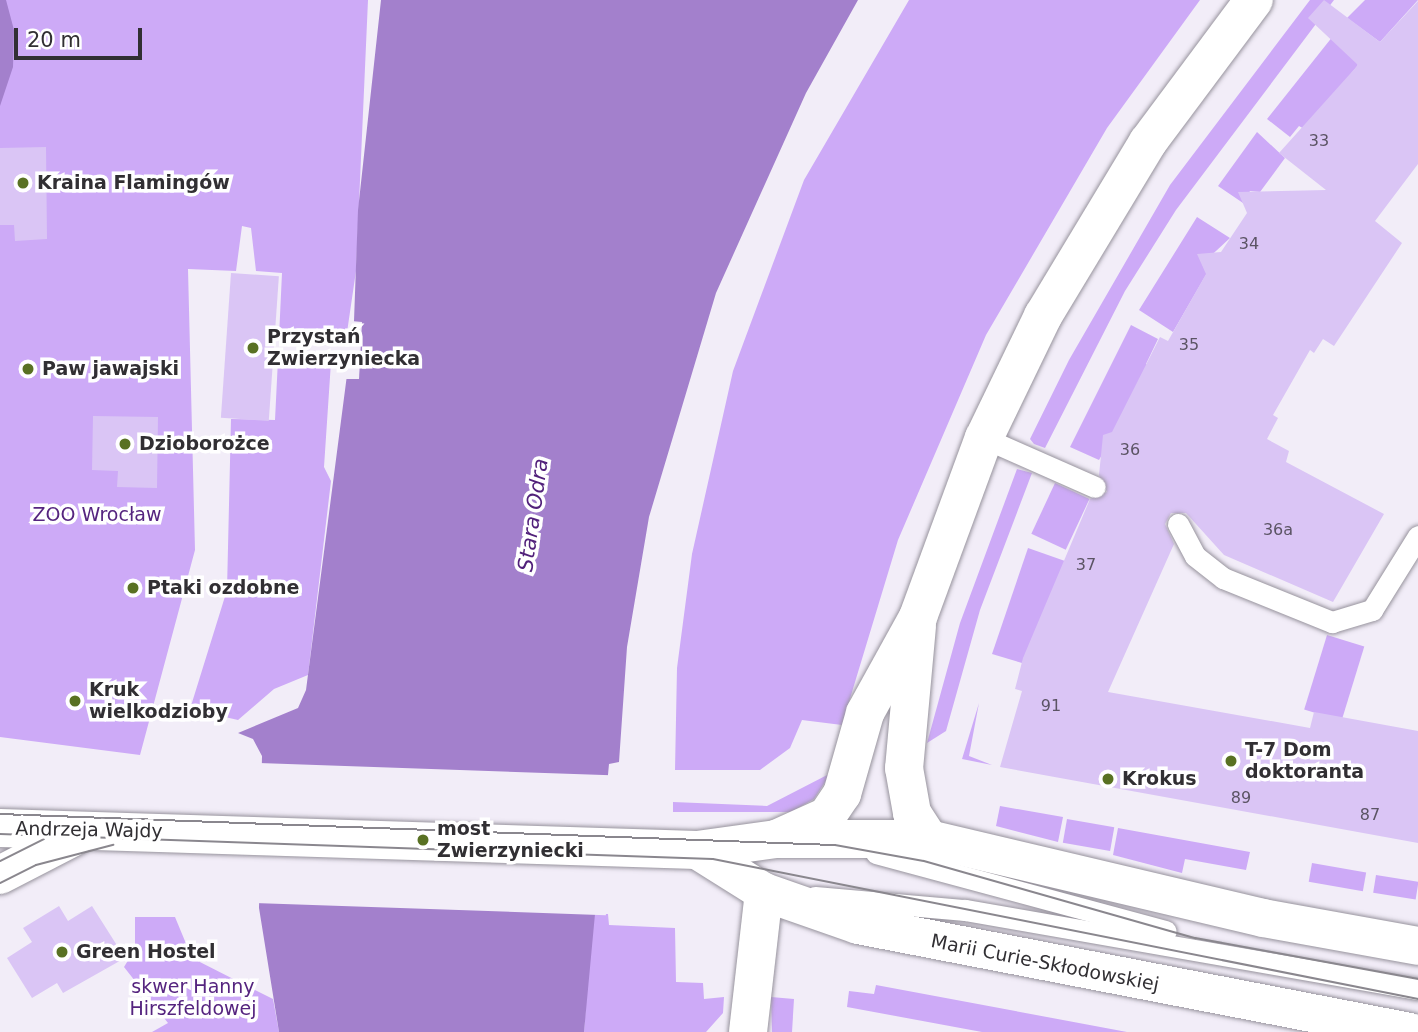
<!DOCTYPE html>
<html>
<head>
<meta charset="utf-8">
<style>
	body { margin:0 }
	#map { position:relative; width:1418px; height:1032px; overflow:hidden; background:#f2edf8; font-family:"DejaVu Sans",sans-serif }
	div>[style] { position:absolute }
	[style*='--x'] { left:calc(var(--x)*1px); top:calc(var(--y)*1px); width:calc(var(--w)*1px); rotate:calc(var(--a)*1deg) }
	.green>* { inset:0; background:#cdaaf7; transform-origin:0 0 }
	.water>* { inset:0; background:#a380cc }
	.pier>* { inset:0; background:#f2edf8; transform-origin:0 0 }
	.building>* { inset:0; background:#dac5f5; transform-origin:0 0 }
	.roads { filter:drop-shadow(0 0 2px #97939d) drop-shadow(0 0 2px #97939d) }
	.service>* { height:21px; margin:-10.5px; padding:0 10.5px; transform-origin:10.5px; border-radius:10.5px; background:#fff }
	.minor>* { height:38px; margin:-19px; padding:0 19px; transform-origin:19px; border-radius:19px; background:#fff }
	.secondary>* { height:38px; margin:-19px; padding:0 19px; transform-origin:19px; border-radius:19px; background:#fff }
	.tram>* { height:2px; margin:-1px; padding:0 1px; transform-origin:1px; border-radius:1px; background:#8a878e }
	.dots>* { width:19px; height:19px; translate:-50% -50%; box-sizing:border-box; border:4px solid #fff; border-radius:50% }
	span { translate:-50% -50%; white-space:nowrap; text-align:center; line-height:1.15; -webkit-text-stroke:7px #fff; paint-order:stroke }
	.number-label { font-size:16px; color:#5b5464 }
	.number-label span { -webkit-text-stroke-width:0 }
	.poi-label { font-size:19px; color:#312f33; font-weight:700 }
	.left { translate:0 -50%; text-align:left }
	.park-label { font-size:19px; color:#55247f }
	.street-label { font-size:19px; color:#312f33 }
	.water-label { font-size:21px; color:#51207a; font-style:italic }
	.scale { position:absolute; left:14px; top:28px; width:128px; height:32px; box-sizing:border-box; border:4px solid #312f33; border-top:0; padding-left:9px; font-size:21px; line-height:24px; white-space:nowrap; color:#312f33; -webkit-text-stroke:5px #fff; paint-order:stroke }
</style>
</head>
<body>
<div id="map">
	<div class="green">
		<div style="clip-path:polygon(0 0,368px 0,356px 271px,345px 346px,279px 337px,282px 273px,256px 271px,251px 228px,242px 226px,236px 271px,188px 269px,195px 550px,140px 755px,0 737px)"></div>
		<div style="clip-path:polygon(909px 0,1200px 0,1107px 128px,986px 335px,898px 540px,842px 725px,802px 720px,790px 748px,760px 770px,675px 770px,677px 668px,692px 554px,733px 371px,804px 180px)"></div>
		<div style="clip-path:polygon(1310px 0,1334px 0,1176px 210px,1125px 291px,1045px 448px,1034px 444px,1030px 439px,1069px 360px,1170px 185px)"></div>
		<div style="clip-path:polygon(1365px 0,1418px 0,1380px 42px,1347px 18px)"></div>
		<div style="clip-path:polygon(1337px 31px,1358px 65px,1306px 130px,1299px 126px,1290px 137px,1267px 119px)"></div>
		<div style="clip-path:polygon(1257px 132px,1285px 158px,1260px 192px,1250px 191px,1243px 203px,1218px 186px)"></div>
		<div style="clip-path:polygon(1197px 217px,1230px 238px,1202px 264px,1207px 273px,1173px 332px,1139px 310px)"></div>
		<div style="clip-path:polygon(1131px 325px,1158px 339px,1146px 364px,1152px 368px,1099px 460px,1070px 447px)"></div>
		<div style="clip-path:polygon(278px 359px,331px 362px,324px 467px,331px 481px,308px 675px,274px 689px,238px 720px,190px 709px,227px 590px,231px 419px,275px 420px)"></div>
		<div style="clip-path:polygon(1017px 469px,1032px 473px,980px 610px,946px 731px,927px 743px,960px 623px)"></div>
		<div style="left:1055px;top:483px;width:38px;height:56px;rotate:25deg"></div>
		<div style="clip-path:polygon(1028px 548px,1065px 561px,1022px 663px,992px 654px)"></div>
		<div style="left:1327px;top:635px;width:39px;height:78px;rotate:17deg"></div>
		<div style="clip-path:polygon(979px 703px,969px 756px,992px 765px,962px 759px)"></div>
		<div style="clip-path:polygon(831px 773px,814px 799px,791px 812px,673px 812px,673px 802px,767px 806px)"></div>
		<div style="clip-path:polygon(1000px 806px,1063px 817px,1058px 842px,996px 826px)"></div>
		<div style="left:1067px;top:819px;width:48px;height:24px;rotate:10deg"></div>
		<div style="clip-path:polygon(1118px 828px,1250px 852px,1246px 870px,1185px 859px,1182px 873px,1113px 855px)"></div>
		<div style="left:1312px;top:863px;width:55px;height:19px;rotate:10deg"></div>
		<div style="left:1376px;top:875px;width:43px;height:18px;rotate:9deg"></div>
		<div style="clip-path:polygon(592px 914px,608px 914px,609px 925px,675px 928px,676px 982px,703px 983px,704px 999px,724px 997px,723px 1013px,706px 1032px,584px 1032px)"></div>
		<div style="clip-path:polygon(135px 917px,175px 917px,192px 958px,273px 999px,279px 1032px,152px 1032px,168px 1023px,124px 967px,135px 949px)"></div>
		<div style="clip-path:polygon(876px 985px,1127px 1032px,982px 1032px,847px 1007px,849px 991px,874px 994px)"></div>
		<div style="clip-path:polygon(771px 997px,794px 999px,792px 1032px,772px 1032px)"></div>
	</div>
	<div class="water">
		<div style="clip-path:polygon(0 0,6px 0,14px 30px,13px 67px,0 106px)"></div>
		<div style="clip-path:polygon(381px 0,858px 0,806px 93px,716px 293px,649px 517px,627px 647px,619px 762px,609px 764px,584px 1032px,279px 1032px,259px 908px,262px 756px,253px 739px,238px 733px,298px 708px,306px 690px,354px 321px,358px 210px)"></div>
	</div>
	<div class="pier">
		<div style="clip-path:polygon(351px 321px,362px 322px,359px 379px,343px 379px)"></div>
		<div style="left:259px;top:763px;width:352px;height:140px;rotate:2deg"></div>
	</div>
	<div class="building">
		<div style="clip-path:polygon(1324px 0,1380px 42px,1418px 1px,1418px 164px,1375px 221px,1402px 243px,1334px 346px,1323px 339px,1314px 353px,1310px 350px,1273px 415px,1278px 418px,1267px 439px,1289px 451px,1286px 462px,1384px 514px,1333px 602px,1224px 555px,1186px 513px,1171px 513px,1165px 524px,1174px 544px,1108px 692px,1310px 728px,1314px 712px,1418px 731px,1418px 843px,1000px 767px,1022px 691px,1015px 689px,1023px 658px,1090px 499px,1107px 492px,1099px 475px,1103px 435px,1112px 432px,1160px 337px,1168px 341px,1206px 274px,1197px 254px,1221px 252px,1247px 213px,1238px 192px,1326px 190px,1279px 153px,1358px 65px,1308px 18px)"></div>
		<div style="clip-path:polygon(46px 147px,47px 239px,15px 241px,14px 225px,0 225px,0 148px)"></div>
		<div style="left:231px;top:273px;width:48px;height:145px;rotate:4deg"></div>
		<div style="clip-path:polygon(93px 416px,158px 417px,157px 488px,117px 487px,118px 471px,92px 470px)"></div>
		<div style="clip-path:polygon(59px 906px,68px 921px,92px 906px,125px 958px,63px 993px,57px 983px,32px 998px,7px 958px,32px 942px,23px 928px)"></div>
	</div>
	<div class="roads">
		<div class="service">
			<div style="--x:984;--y:438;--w:121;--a:23.8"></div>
			<div style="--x:1178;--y:524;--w:36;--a:62"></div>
			<div style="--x:1195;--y:556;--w:36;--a:38"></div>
			<div style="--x:1223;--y:578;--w:118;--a:22"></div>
			<div style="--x:1332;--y:622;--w:42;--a:-16.7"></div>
			<div style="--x:1372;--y:610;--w:87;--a:-58.1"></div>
			<div style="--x:876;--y:853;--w:300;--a:15.1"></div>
			<div style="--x:815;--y:897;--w:151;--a:5"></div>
			<div style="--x:965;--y:910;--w:460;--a:9.9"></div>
		</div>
		<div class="minor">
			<div style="--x:917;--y:626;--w:143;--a:95.2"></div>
			<div style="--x:904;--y:768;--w:46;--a:79.9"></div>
			<div style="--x:912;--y:813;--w:31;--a:57"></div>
			<div style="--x:776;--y:839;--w:56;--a:-24.3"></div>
			<div style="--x:827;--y:816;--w:27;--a:-56"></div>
			<div style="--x:842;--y:794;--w:84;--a:-74.1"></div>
			<div style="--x:865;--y:713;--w:110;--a:-61.1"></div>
			<div style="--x:918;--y:617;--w:191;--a:-69.8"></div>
			<div style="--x:984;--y:438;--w:136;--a:-64.2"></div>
			<div style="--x:1043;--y:316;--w:203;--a:-58.9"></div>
			<div style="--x:1148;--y:142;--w:177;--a:-53.3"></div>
			<div style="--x:748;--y:1032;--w:141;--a:-83.5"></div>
		</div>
		<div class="secondary">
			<div style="--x:0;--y:828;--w:697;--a:1.81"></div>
			<div style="--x:697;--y:850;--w:80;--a:-7.9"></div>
			<div style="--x:776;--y:839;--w:153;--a:0"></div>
			<div style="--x:929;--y:839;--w:343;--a:13.3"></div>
			<div style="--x:1263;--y:918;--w:158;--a:10.2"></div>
			<div style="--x:697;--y:850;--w:79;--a:32.1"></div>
			<div style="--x:764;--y:892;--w:100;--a:19.3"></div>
			<div style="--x:858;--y:925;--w:562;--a:10.97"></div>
			<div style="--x:0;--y:875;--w:89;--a:-27.4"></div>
		</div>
	</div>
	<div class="tram">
		<div style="--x:0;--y:814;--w:836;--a:2.13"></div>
		<div style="--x:835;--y:845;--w:90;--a:10.2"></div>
		<div style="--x:924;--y:861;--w:282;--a:15.9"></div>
		<div style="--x:1195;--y:938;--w:227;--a:10.4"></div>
		<div style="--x:0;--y:834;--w:713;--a:2.01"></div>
		<div style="--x:713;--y:859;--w:719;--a:11.23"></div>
		<div style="--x:0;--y:861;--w:49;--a:-26.6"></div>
		<div style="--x:0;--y:883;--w:40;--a:-26.6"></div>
		<div style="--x:36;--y:865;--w:80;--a:-14.6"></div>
	</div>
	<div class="dots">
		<div style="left:23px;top:183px;background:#597123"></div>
		<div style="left:253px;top:348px;background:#597123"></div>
		<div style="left:28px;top:369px;background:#597123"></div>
		<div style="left:125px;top:444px;background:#597123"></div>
		<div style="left:133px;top:588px;background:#597123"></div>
		<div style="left:75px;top:701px;background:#597123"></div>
		<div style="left:1231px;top:761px;background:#597123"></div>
		<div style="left:1108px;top:779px;background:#597123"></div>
		<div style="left:423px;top:840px;background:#597123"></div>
		<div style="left:62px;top:952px;background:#597123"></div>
	</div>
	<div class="number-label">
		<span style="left:1319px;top:141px">33</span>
		<span style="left:1249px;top:244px">34</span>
		<span style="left:1189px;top:345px">35</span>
		<span style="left:1130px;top:450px">36</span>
		<span style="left:1278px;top:530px">36a</span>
		<span style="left:1086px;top:565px">37</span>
		<span style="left:1051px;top:706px">91</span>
		<span style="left:1241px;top:798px">89</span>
		<span style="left:1370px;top:815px">87</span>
	</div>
	<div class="poi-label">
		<span class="left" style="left:37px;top:183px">Kraina Flamingów</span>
		<span class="left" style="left:267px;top:348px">Przystań<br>Zwierzyniecka</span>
		<span class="left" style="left:42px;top:369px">Paw jawajski</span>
		<span class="left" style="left:139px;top:444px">Dzioborożce</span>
		<span class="left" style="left:147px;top:588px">Ptaki ozdobne</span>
		<span class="left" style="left:89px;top:701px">Kruk<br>wielkodzioby</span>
		<span class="left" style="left:1245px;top:761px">T-7 Dom<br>doktoranta</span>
		<span class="left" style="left:1122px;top:779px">Krokus</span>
		<span class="left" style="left:437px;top:840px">most<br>Zwierzyniecki</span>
		<span class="left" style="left:76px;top:952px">Green Hostel</span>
	</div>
	<div class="park-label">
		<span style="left:97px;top:515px">ZOO Wrocław</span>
		<span style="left:193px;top:998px">skwer Hanny<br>Hirszfeldowej</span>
	</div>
	<div class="street-label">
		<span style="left:89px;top:830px;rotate:1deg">Andrzeja Wajdy</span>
		<span style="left:1045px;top:963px;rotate:11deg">Marii Curie-Skłodowskiej</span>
	</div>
	<div class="water-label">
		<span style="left:533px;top:515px;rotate:-82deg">Stara Odra</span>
	</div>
	<div class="scale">20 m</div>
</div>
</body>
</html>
